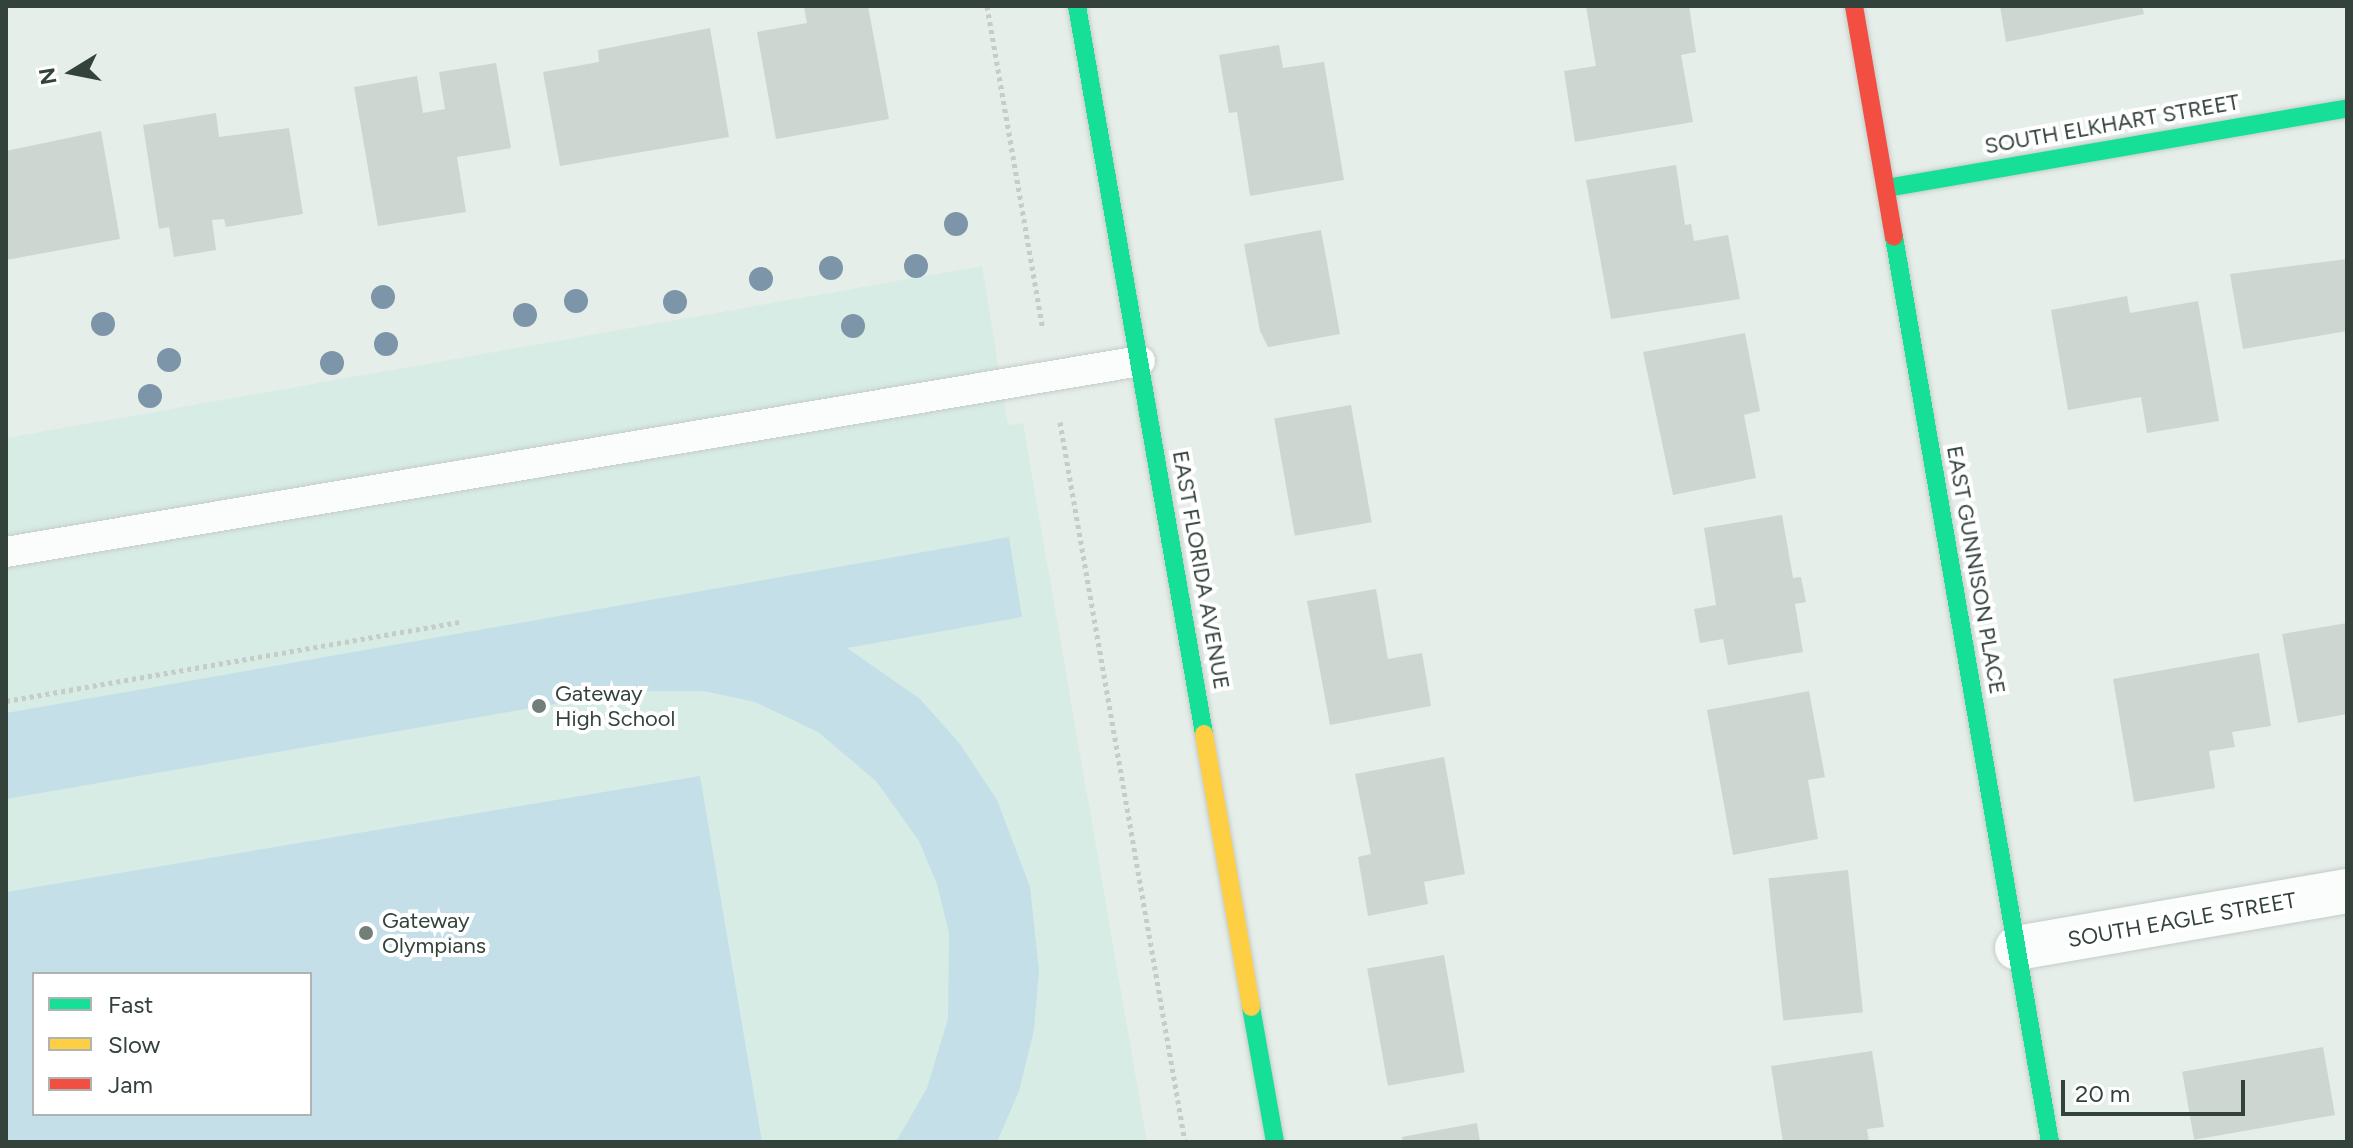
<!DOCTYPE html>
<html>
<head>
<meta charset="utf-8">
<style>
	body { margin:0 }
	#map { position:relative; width:2353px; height:1148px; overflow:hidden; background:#e6eeea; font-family:Figtree,sans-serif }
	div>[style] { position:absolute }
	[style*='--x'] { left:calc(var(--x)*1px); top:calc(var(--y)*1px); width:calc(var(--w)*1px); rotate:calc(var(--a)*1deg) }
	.education>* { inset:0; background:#d7ece4 }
	.green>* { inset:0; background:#c4dfe8 }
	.building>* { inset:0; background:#cdd6d1; transform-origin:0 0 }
	.path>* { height:5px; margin-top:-2.5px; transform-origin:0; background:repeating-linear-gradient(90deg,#c5ccc9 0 4px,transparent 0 8px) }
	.roads { filter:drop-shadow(0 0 2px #c4ccc8) drop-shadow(0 0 2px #c4ccc8) }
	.lane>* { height:30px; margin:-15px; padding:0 15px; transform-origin:15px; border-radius:15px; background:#fbfcfc }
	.street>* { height:44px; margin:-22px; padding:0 22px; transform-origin:22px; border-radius:22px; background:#fbfcfc }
	.fast>* { height:18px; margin:-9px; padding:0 9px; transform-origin:9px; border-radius:9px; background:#16e098 }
	.slow>* { height:18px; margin:-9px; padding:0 9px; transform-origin:9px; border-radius:9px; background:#ffcf43 }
	.jam>* { height:18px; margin:-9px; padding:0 9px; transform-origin:9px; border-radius:9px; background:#f24e42 }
	.trees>* { width:24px; height:24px; margin:-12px; border-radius:50%; background:#7c95a9 }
	.dots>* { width:22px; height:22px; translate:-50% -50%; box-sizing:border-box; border:4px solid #fff; border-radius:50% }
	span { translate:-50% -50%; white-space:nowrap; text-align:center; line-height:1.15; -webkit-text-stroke:8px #fff; paint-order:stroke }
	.street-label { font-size:22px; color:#33433b }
	.poi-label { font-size:22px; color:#33433b }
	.left { translate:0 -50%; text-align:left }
	.frame { position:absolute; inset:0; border:8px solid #33433b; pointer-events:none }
	.legend { position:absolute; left:32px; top:972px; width:280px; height:144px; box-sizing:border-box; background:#fff; border:2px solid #adb4b1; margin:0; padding:10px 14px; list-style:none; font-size:24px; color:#33433b }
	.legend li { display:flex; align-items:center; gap:16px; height:40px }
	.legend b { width:40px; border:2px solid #adb4b1 }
	.north { position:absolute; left:32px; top:32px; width:80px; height:80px; -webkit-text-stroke:6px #fff; paint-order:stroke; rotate:260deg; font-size:22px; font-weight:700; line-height:32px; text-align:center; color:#33433b }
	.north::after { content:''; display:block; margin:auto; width:28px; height:36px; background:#33433b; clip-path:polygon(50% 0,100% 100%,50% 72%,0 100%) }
	.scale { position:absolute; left:2061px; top:1080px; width:184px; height:36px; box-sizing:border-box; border:4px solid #33433b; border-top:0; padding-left:10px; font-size:24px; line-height:28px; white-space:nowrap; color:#33433b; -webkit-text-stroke:6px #fff; paint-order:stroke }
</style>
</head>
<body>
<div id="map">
	<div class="education">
		<div style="clip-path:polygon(evenodd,982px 266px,1008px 425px,1023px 423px,1147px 1142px,6px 1142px,6px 438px,982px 266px,34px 974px,310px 974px,310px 1114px,34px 1114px,34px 974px)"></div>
	</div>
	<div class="green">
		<div style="clip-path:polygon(1009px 537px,1022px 617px,847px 648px,920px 699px,960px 744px,997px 800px,1030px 887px,1039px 971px,1034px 1030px,1019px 1091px,997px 1142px,896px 1142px,927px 1088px,948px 1019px,949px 933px,937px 884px,919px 841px,876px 781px,818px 732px,755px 702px,704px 691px,630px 691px,6px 799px,6px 713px)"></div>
		<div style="clip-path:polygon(evenodd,700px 776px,762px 1142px,6px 1142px,6px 892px,700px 776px,34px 974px,310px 974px,310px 1114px,34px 1114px,34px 974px)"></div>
	</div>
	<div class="building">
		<div style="clip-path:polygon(868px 6px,889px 119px,776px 139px,757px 32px,807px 23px,804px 7px)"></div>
		<div style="clip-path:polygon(1586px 6px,1689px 6px,1696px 52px,1681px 55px,1693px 122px,1575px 142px,1564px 71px,1596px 66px)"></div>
		<div style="clip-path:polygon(2000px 6px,2142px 6px,2144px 14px,2006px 42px)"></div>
		<div style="clip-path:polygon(710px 28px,729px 137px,560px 166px,543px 72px,599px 62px,598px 50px)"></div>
		<div style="clip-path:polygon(1279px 45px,1283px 68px,1324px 62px,1344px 180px,1250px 196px,1237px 112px,1229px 113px,1219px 55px)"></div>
		<div style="clip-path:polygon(496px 63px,511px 148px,457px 157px,466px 212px,378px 226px,354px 87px,417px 76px,423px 113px,445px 109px,439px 72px)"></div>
		<div style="clip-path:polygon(216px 113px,219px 137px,289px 128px,303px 214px,226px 227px,224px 219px,212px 220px,216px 250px,174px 257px,169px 227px,159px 229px,143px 125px)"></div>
		<div style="clip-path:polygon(101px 131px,120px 239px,6px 260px,6px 151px)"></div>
		<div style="clip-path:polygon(1676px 165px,1685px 225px,1691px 224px,1694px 241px,1728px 235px,1740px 299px,1611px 319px,1586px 180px)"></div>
		<div style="clip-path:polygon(1321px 230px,1340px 334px,1268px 347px,1260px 331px,1244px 244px)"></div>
		<div style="clip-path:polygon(2347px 259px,2347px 331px,2243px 349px,2230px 274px)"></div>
		<div style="clip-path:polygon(2127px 296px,2130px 313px,2198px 301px,2219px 421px,2147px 433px,2141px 397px,2068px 410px,2051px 310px)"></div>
		<div style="clip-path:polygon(1745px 333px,1760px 411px,1744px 415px,1756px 478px,1673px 495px,1643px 352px)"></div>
		<div style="left:1351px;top:405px;width:119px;height:78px;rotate:80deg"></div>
		<div style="clip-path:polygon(1782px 515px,1793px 578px,1801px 577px,1806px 602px,1795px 604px,1803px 652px,1728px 665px,1723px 639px,1700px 643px,1694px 609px,1716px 605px,1704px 528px)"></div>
		<div style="clip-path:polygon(1376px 589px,1388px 659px,1422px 653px,1431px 706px,1330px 725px,1307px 601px)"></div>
		<div style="clip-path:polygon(2347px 623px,2347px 714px,2298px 723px,2282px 634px)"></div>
		<div style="clip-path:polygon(2259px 653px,2271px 726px,2232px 732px,2235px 747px,2209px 751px,2215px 788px,2134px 802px,2113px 679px)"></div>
		<div style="clip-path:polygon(1809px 691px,1825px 777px,1808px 780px,1818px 839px,1733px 855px,1707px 710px)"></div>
		<div style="clip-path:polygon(1444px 757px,1465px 874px,1424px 882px,1428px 904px,1368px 916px,1358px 857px,1371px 854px,1355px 774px)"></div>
		<div style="left:1848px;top:870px;width:143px;height:80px;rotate:84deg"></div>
		<div style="left:1444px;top:955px;width:119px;height:78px;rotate:80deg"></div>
		<div style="left:2323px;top:1047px;width:69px;height:143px;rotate:80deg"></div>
		<div style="clip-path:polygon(1872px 1051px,1884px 1127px,1867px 1129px,1869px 1142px,1783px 1142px,1771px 1066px)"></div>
		<div style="clip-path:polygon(1477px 1123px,1480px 1142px,1403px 1142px,1402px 1137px)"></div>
	</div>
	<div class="path">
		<div style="--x:987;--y:6;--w:328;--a:80.2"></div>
		<div style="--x:1060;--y:422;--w:731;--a:80.15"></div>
		<div style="--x:6;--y:701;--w:460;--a:-9.9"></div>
	</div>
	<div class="roads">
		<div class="lane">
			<div style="--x:6;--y:552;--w:1150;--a:-9.56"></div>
		</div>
		<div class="street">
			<div style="--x:2017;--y:948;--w:335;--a:-9.8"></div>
		</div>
		<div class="fast">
			<div style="--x:1077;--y:6;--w:739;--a:80.1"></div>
			<div style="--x:1886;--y:188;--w:468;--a:-9.8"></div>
			<div style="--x:1894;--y:237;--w:918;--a:80.22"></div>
			<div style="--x:1251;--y:1007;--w:137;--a:79.9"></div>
		</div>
		<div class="slow">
			<div style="--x:1204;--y:734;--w:277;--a:80.2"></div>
		</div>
		<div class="jam">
			<div style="--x:1854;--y:6;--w:234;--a:80.2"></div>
		</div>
	</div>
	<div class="trees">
		<div style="left:956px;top:224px"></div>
		<div style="left:916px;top:266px"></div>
		<div style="left:831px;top:268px"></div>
		<div style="left:761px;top:279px"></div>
		<div style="left:383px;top:297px"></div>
		<div style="left:576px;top:301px"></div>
		<div style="left:675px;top:302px"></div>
		<div style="left:525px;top:315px"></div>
		<div style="left:103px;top:324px"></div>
		<div style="left:853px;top:326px"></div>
		<div style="left:386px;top:344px"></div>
		<div style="left:169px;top:360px"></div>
		<div style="left:332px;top:363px"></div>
		<div style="left:150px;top:396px"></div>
	</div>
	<div class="dots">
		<div style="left:539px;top:706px;background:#727f78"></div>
		<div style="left:366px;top:933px;background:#727f78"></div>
	</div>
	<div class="street-label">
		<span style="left:2112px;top:124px;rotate:-10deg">SOUTH ELKHART STREET</span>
		<span style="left:1201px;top:570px;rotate:80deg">EAST FLORIDA AVENUE</span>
		<span style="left:1976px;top:570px;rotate:80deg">EAST GUNNISON PLACE</span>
		<span style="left:2182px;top:920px;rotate:-10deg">SOUTH EAGLE STREET</span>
	</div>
	<div class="poi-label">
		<span class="left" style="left:555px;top:706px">Gateway<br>High School</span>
		<span class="left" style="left:382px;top:933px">Gateway<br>Olympians</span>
	</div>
	<div class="frame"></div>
	<ul class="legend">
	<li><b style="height:10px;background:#16e098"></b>Fast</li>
	<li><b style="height:10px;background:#ffcf43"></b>Slow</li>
	<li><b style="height:10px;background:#f24e42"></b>Jam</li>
	</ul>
	<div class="north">N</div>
	<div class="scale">20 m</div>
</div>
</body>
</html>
